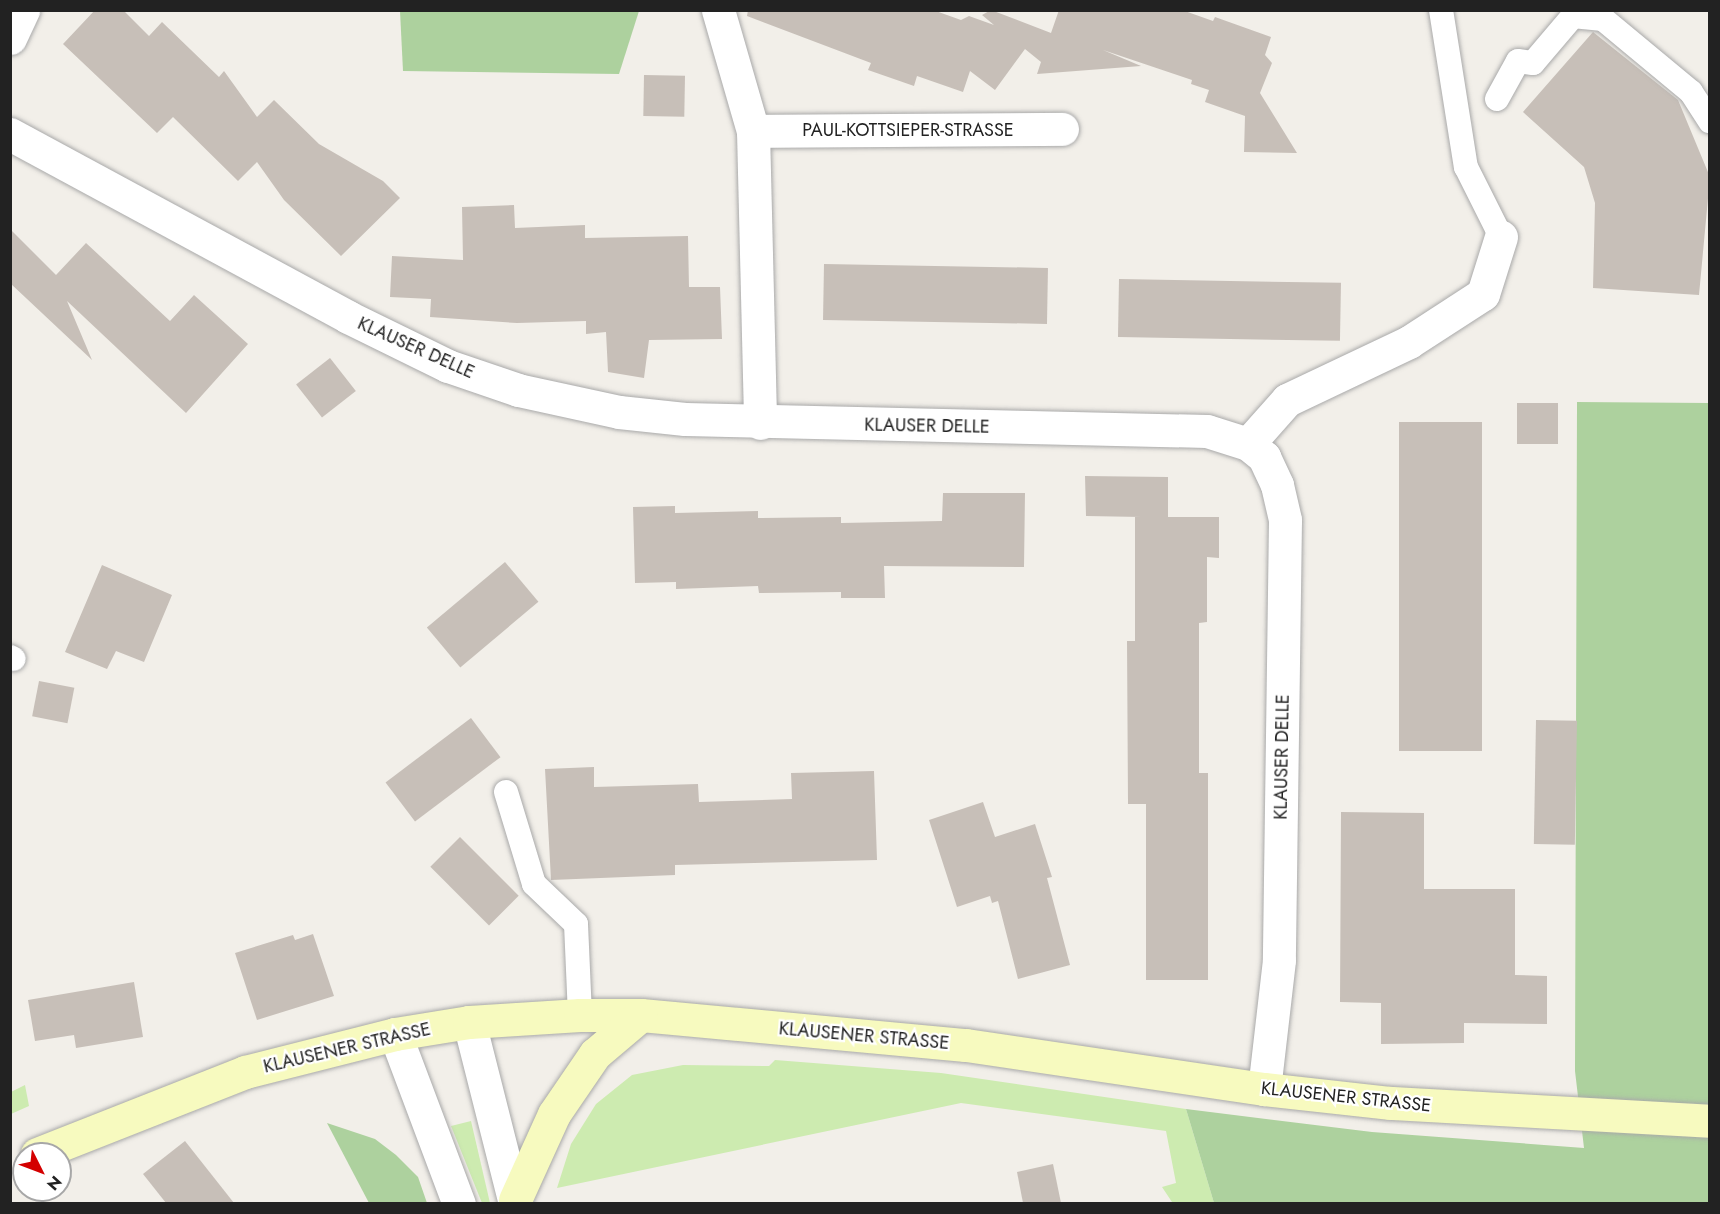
<!DOCTYPE html>
<html>
<head>
<meta charset="utf-8">
<style>
	body { margin:0 }
	#map { position:relative; width:1720px; height:1214px; overflow:hidden; background:#f2efe9; font-family:Jost,sans-serif }
	div>[style] { position:absolute }
	[style*='--x'] { left:calc(var(--x)*1px); top:calc(var(--y)*1px); width:calc(var(--w)*1px); rotate:calc(var(--a)*1deg) }
	.grass>* { inset:0; background:#cdebb0 }
	.forest>* { inset:0; background:#add19e }
	.building>* { inset:0; background:#c7bfb8; transform-origin:0 0 }
	.roads { filter:drop-shadow(0 0 2px #a9a9a9) drop-shadow(0 0 2px #a9a9a9) }
	.service>* { height:24px; margin:-12px; padding:0 12px; transform-origin:12px; border-radius:12px; background:#fff }
	.minor>* { height:33px; margin:-16.5px; padding:0 16.5px; transform-origin:16.5px; border-radius:16.5px; background:#fff }
	.tertiary>* { height:33px; margin:-16.5px; padding:0 16.5px; transform-origin:16.5px; border-radius:16.5px; background:#fff }
	.secondary>* { height:33px; margin:-16.5px; padding:0 16.5px; transform-origin:16.5px; border-radius:16.5px; background:#f7fabf }
	span { translate:-50% -50%; white-space:nowrap; text-align:center; line-height:1.15; -webkit-text-stroke:4.5px #fff; paint-order:stroke }
	.street-label { font-size:18px; color:#222 }
	.frame { position:absolute; inset:0; border:12px solid #222; pointer-events:none }
	.north { position:absolute; left:12px; top:1142px; width:60px; height:60px; box-sizing:border-box; background:#fff; border:2px solid #a7a7a7; border-radius:50%; rotate:132deg; font-size:16px; font-weight:700; line-height:24px; text-align:center; color:#222 }
	.north::after { content:''; display:block; margin:auto; width:21px; height:27px; background:#d40000; clip-path:polygon(50% 0,100% 100%,50% 72%,0 100%) }
</style>
</head>
<body>
<div id="map">
	<div class="grass">
		<div style="clip-path:polygon(775px 1060px,941px 1073px,1186px 1109px,1214px 1203px,1172px 1202px,1162px 1187px,1176px 1183px,1166px 1131px,961px 1103px,557px 1188px,571px 1144px,596px 1104px,632px 1075px,683px 1065px,769px 1066px)"></div>
		<div style="clip-path:polygon(25px 1085px,29px 1106px,11px 1114px,11px 1092px)"></div>
		<div style="clip-path:polygon(471px 1121px,490px 1203px,482px 1203px,451px 1126px)"></div>
	</div>
	<div class="forest">
		<div style="clip-path:polygon(400px 11px,400px 10px,639px 11px,619px 74px,403px 71px)"></div>
		<div style="clip-path:polygon(1577px 402px,1709px 403px,1709px 1203px,1214px 1203px,1186px 1109px,1372px 1132px,1584px 1148px,1575px 1071px)"></div>
		<div style="clip-path:polygon(327px 1123px,375px 1139px,396px 1155px,418px 1177px,427px 1203px,369px 1203px)"></div>
	</div>
	<div class="building">
		<div style="clip-path:polygon(95px 10px,123px 10px,149px 36px,162px 22px,219px 77px,224px 71px,257px 117px,274px 100px,319px 144px,383px 181px,400px 198px,341px 256px,284px 200px,257px 162px,238px 181px,173px 117px,157px 133px,63px 44px)"></div>
		<div style="clip-path:polygon(748px 10px,933px 10px,961px 20px,969px 16px,994px 25px,982px 15px,991px 10px,1051px 33px,1059px 10px,1182px 10px,1213px 21px,1215px 17px,1271px 37px,1265px 55px,1272px 63px,1260px 93px,1297px 153px,1244px 152px,1245px 116px,1205px 102px,1209px 90px,1191px 84px,1192px 80px,1103px 50px,1141px 66px,1037px 74px,1041px 62px,1025px 49px,995px 90px,970px 71px,963px 92px,917px 76px,914px 86px,868px 70px,871px 63px,747px 16px)"></div>
		<div style="clip-path:polygon(1593px 32px,1678px 100px,1710px 177px,1699px 295px,1593px 288px,1595px 203px,1584px 167px,1523px 112px)"></div>
		<div style="left:644px;top:75px;width:41px;height:41px;rotate:1deg"></div>
		<div style="clip-path:polygon(514px 205px,515px 228px,585px 225px,585px 238px,688px 236px,689px 287px,720px 287px,722px 339px,649px 340px,644px 378px,608px 372px,606px 332px,586px 334px,586px 321px,517px 323px,430px 317px,431px 299px,390px 297px,392px 256px,463px 260px,462px 207px)"></div>
		<div style="clip-path:polygon(10px 229px,56px 275px,86px 243px,170px 321px,194px 295px,248px 344px,186px 413px,67px 301px,92px 360px,10px 283px)"></div>
		<div style="left:824px;top:264px;width:224px;height:56px;rotate:1deg"></div>
		<div style="left:1119px;top:279px;width:222px;height:58px;rotate:1deg"></div>
		<div style="left:330px;top:358px;width:42px;height:43px;rotate:52deg"></div>
		<div style="left:1517px;top:403px;width:41px;height:41px"></div>
		<div style="left:1399px;top:422px;width:83px;height:329px"></div>
		<div style="clip-path:polygon(1085px 476px,1168px 477px,1168px 517px,1219px 517px,1219px 558px,1207px 557px,1207px 622px,1199px 623px,1199px 773px,1208px 773px,1208px 980px,1146px 980px,1146px 804px,1128px 804px,1127px 641px,1135px 641px,1135px 517px,1142px 517px,1086px 516px)"></div>
		<div style="clip-path:polygon(943px 493px,1025px 493px,1024px 567px,884px 566px,885px 598px,841px 598px,841px 592px,759px 593px,758px 586px,676px 589px,676px 582px,635px 583px,633px 507px,675px 506px,675px 513px,758px 511px,758px 518px,841px 517px,841px 523px,942px 521px)"></div>
		<div style="left:505px;top:562px;width:52px;height:102px;rotate:50deg"></div>
		<div style="clip-path:polygon(102px 565px,172px 595px,144px 662px,116px 651px,107px 669px,65px 652px)"></div>
		<div style="left:39px;top:681px;width:36px;height:36px;rotate:11deg"></div>
		<div style="left:471px;top:718px;width:49px;height:107px;rotate:53deg"></div>
		<div style="left:1536px;top:720px;width:41px;height:124px;rotate:1deg"></div>
		<div style="clip-path:polygon(594px 767px,594px 787px,698px 784px,699px 802px,792px 799px,791px 773px,874px 771px,877px 860px,675px 865px,675px 875px,551px 880px,545px 769px)"></div>
		<div style="clip-path:polygon(983px 802px,995px 837px,1035px 824px,1052px 877px,1047px 878px,1070px 965px,1018px 979px,998px 901px,992px 903px,990px 896px,957px 907px,929px 820px)"></div>
		<div style="clip-path:polygon(1341px 812px,1424px 813px,1424px 889px,1515px 889px,1515px 975px,1547px 976px,1547px 1024px,1464px 1023px,1464px 1043px,1381px 1044px,1381px 1003px,1340px 1002px)"></div>
		<div style="left:460px;top:837px;width:83px;height:42px;rotate:45deg"></div>
		<div style="clip-path:polygon(313px 934px,334px 996px,257px 1020px,235px 953px,293px 935px,295px 940px)"></div>
		<div style="clip-path:polygon(134px 982px,143px 1037px,76px 1048px,74px 1035px,35px 1041px,28px 1000px)"></div>
		<div style="clip-path:polygon(185px 1141px,234px 1203px,166px 1203px,143px 1174px)"></div>
		<div style="clip-path:polygon(1053px 1164px,1061px 1203px,1023px 1203px,1017px 1172px)"></div>
	</div>
	<div class="roads">
		<div class="service">
			<div style="--x:1441;--y:10;--w:159;--a:81"></div>
			<div style="--x:1466;--y:167;--w:78;--a:63.4"></div>
			<div style="--x:1497;--y:99;--w:43;--a:-61.1"></div>
			<div style="--x:1518;--y:61;--w:15;--a:8"></div>
			<div style="--x:1533;--y:63;--w:62;--a:-49.6"></div>
			<div style="--x:1573;--y:16;--w:30;--a:6"></div>
			<div style="--x:1603;--y:19;--w:114;--a:39.7"></div>
			<div style="--x:1691;--y:92;--w:35;--a:57"></div>
			<div style="--x:10;--y:657;--w:4;--a:27"></div>
			<div style="--x:506;--y:792;--w:96;--a:73.1"></div>
			<div style="--x:534;--y:884;--w:58;--a:43.6"></div>
			<div style="--x:576;--y:924;--w:91;--a:87.5"></div>
		</div>
		<div class="minor">
			<div style="--x:718;--y:10;--w:126;--a:73.9"></div>
			<div style="--x:753;--y:131;--w:292;--a:88.6"></div>
			<div style="--x:10;--y:38;--w:31;--a:-65"></div>
			<div style="--x:753;--y:131;--w:309;--a:-0.4"></div>
			<div style="--x:10;--y:134;--w:384;--a:28.4"></div>
			<div style="--x:348;--y:317;--w:111;--a:26.1"></div>
			<div style="--x:448;--y:366;--w:74;--a:18.9"></div>
			<div style="--x:518;--y:390;--w:103;--a:12.3"></div>
			<div style="--x:619;--y:412;--w:66;--a:6.1"></div>
			<div style="--x:685;--y:419;--w:522;--a:1.32"></div>
			<div style="--x:1207;--y:431;--w:43;--a:17.6"></div>
			<div style="--x:1248;--y:444;--w:21;--a:39"></div>
			<div style="--x:1264;--y:457;--w:31;--a:65"></div>
			<div style="--x:1277;--y:485;--w:36;--a:77"></div>
			<div style="--x:1285;--y:520;--w:440;--a:90.8"></div>
			<div style="--x:1279;--y:960;--w:130;--a:96.6"></div>
			<div style="--x:1248;--y:444;--w:59;--a:-48.4"></div>
			<div style="--x:1287;--y:400;--w:135;--a:-25.4"></div>
			<div style="--x:1409;--y:342;--w:88;--a:-33"></div>
			<div style="--x:1483;--y:294;--w:60;--a:-72.5"></div>
		</div>
		<div class="tertiary">
			<div style="--x:469;--y:1022;--w:188;--a:75.8"></div>
			<div style="--x:395;--y:1034;--w:182;--a:69.4"></div>
		</div>
		<div class="secondary">
			<div style="--x:37;--y:1154;--w:224;--a:-21.5"></div>
			<div style="--x:245;--y:1072;--w:155;--a:-14.2"></div>
			<div style="--x:395;--y:1034;--w:75;--a:-9.2"></div>
			<div style="--x:469;--y:1022;--w:111;--a:-3.6"></div>
			<div style="--x:580;--y:1015;--w:61;--a:0"></div>
			<div style="--x:641;--y:1015;--w:326;--a:5.3"></div>
			<div style="--x:966;--y:1045;--w:301;--a:8.4"></div>
			<div style="--x:1264;--y:1089;--w:128;--a:6.3"></div>
			<div style="--x:1391;--y:1103;--w:320;--a:3.2"></div>
			<div style="--x:515;--y:1200;--w:94;--a:-65.6"></div>
			<div style="--x:554;--y:1114;--w:73;--a:-55.7"></div>
			<div style="--x:595;--y:1054;--w:60;--a:-40.3"></div>
		</div>
	</div>
	<div class="street-label">
		<span style="left:908px;top:130px">PAUL-KOTTSIEPER-STRASSE</span>
		<span style="left:416px;top:348px;rotate:24deg">KLAUSER DELLE</span>
		<span style="left:927px;top:426px;rotate:1deg">KLAUSER DELLE</span>
		<span style="left:1282px;top:757px;rotate:-89deg">KLAUSER DELLE</span>
		<span style="left:864px;top:1036px;rotate:5deg">KLAUSENER STRASSE</span>
		<span style="left:347px;top:1048px;rotate:-13deg">KLAUSENER STRASSE</span>
		<span style="left:1346px;top:1097px;rotate:6deg">KLAUSENER STRASSE</span>
	</div>
	<div class="frame"></div>
	<div class="north">N</div>
</div>
</body>
</html>
